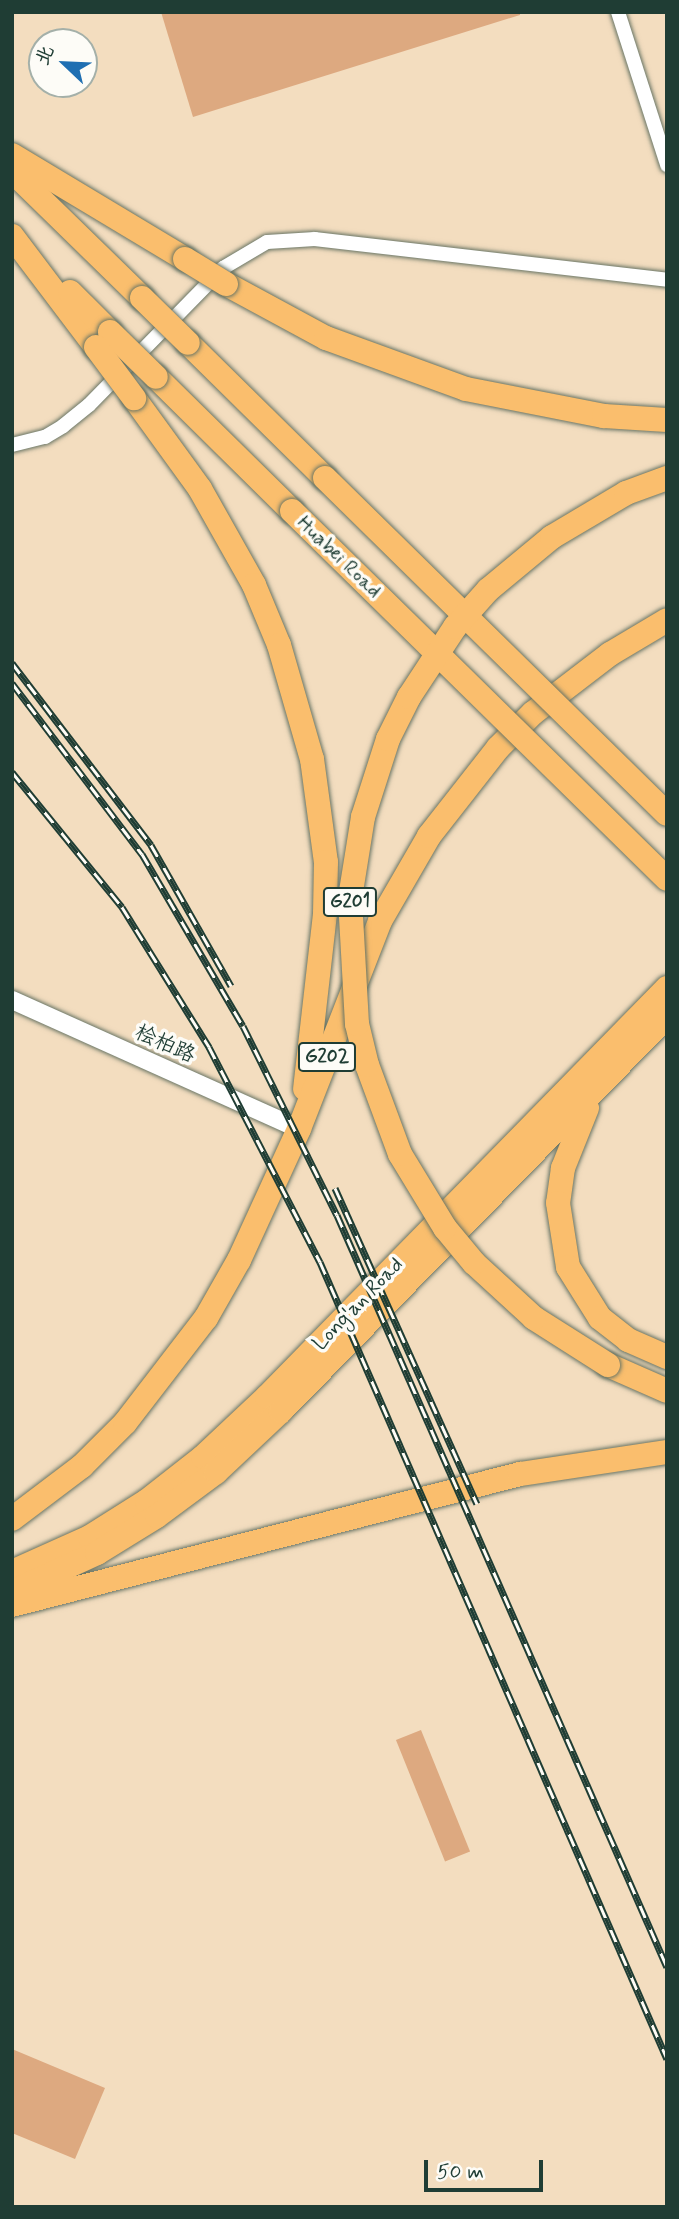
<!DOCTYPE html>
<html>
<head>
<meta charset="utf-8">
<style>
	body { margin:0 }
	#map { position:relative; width:679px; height:2219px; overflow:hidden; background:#f3ddbf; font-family:Mynerve,"LXGW WenKai TC",sans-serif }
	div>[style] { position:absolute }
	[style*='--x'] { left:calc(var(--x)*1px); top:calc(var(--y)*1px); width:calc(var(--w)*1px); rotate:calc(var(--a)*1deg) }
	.building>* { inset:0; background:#dda980; transform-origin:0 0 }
	.roads { filter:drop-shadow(0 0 2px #697565) drop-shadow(0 0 2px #697565) }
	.minor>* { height:14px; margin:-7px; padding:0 7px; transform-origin:7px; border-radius:7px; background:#fff }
	.tertiary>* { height:18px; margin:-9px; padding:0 9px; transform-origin:9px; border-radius:9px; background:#fff }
	.trunk>* { height:24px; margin:-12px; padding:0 12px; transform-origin:12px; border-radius:12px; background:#fabe6d }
	.rail>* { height:7px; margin-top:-3.5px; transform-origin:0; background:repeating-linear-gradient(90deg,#fdfcf7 0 13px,#1f3d34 0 26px); box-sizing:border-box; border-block:2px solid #1f3d34 }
	.bridges { filter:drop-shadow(0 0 2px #697565) drop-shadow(0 0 2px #697565) }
	.trunk-bridge>* { height:24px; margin:-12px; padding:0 12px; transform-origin:12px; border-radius:12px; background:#fabe6d }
	span { translate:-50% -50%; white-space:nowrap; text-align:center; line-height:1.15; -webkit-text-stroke:7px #fdfcf7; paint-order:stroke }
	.shield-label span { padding:2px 5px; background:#fdfcf7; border:2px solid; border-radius:5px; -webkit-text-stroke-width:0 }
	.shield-label { font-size:19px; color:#1f3d34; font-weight:700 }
	.street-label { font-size:21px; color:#1f3d34 }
	.frame { position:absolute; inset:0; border:14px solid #1f3d34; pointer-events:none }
	.north { position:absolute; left:28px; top:28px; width:70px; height:70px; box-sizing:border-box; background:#fdfcf7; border:2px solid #a4b0a9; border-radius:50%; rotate:293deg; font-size:19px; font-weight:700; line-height:28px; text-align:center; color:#1f3d34 }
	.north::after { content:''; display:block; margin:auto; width:24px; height:32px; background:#1f6fb2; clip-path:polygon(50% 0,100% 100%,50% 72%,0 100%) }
	.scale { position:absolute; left:424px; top:2160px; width:119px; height:32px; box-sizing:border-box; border:4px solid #1f3d34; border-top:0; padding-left:9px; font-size:21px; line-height:24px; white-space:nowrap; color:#1f3d34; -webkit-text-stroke:5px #fdfcf7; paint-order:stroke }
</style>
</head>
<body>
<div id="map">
	<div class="building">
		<div style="clip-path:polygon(161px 12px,520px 12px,520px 15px,193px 117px)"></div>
		<div style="left:421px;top:1730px;width:131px;height:27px;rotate:68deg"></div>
		<div style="clip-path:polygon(12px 2049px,105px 2088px,75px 2159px,12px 2133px)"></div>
	</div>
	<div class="roads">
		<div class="minor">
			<div style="--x:618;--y:12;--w:161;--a:72.2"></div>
			<div style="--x:12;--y:445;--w:34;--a:-14"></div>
			<div style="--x:45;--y:437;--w:21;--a:-31"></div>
			<div style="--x:63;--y:426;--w:33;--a:-39"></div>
			<div style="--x:89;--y:405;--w:192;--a:-45.6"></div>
			<div style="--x:223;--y:268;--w:51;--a:-30.6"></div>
			<div style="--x:267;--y:242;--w:48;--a:-3.6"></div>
			<div style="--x:315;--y:239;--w:354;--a:6.6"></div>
		</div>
		<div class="tertiary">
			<div style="--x:12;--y:1000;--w:315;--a:24.2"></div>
		</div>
		<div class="trunk">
			<div style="--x:12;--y:155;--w:202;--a:31"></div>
			<div style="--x:12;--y:171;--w:182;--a:44.3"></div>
			<div style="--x:12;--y:236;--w:139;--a:52.9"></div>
			<div style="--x:226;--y:284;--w:114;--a:28.4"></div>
			<div style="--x:326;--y:338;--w:149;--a:20"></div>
			<div style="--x:466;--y:389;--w:141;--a:11.1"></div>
			<div style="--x:604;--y:416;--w:63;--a:3.6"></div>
			<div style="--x:70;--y:292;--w:57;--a:45"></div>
			<div style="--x:188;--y:343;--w:192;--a:44.6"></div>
			<div style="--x:156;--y:377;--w:191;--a:44.6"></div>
			<div style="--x:134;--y:398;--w:112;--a:54"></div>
			<div style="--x:200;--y:489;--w:110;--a:60.6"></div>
			<div style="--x:254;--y:585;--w:65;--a:67.4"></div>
			<div style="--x:279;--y:645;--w:119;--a:73.9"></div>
			<div style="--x:312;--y:759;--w:104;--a:82.3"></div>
			<div style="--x:326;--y:862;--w:52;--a:91.1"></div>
			<div style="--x:325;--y:914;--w:176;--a:96.5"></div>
			<div style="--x:587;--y:1108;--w:65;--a:111.8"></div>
			<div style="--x:563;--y:1168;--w:35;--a:98"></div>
			<div style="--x:558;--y:1203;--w:65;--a:81.1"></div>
			<div style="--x:568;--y:1267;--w:60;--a:57.9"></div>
			<div style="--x:600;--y:1318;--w:36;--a:38"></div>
			<div style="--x:628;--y:1340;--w:43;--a:23.6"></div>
			<div style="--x:608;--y:1365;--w:64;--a:23.8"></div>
			<div style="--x:12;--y:1519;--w:88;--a:-37.1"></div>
			<div style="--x:82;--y:1466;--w:61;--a:-45"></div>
			<div style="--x:125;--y:1423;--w:133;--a:-52.4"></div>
			<div style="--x:206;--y:1318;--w:67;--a:-60.4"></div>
			<div style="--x:239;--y:1260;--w:144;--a:-65.4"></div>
			<div style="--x:299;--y:1129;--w:223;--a:-68.7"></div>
			<div style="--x:380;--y:921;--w:98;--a:-60"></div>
			<div style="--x:429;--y:836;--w:112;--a:-51.9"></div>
			<div style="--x:498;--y:748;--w:49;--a:-45"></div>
			<div style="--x:533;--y:713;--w:97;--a:-37.5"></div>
			<div style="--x:610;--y:654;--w:66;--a:-30.8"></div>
			<div style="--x:12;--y:1572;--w:85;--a:-24.2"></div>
			<div style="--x:90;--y:1537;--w:67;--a:-32.3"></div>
			<div style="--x:147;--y:1501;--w:71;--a:-38.2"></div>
			<div style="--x:203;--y:1457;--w:88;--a:-43.2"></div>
			<div style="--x:267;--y:1397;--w:572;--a:-45.64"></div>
			<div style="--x:12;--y:1592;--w:94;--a:-24.6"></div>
			<div style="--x:97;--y:1553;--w:70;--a:-31.7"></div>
			<div style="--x:157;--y:1516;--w:74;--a:-36.7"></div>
			<div style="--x:216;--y:1472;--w:89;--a:-43.2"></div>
			<div style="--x:281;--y:1411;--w:552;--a:-45.66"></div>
			<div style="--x:12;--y:1605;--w:525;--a:-14.46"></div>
			<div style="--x:520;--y:1474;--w:149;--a:-8.5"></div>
		</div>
	</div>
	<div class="rail">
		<div style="--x:12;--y:663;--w:229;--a:52.6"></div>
		<div style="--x:151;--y:845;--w:162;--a:60.4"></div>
		<div style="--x:12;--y:683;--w:215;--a:52.8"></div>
		<div style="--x:142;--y:854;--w:199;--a:59.6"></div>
		<div style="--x:243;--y:1026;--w:211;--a:63.6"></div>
		<div style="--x:337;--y:1215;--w:821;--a:66.31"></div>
		<div style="--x:12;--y:772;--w:174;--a:50.8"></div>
		<div style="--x:122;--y:907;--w:165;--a:58.1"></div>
		<div style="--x:209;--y:1047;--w:242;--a:62.7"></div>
		<div style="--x:320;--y:1262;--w:869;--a:66.47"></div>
		<div style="--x:335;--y:1188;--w:346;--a:65.8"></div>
	</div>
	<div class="bridges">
		<div class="trunk-bridge">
			<div style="--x:185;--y:259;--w:48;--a:31.4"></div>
			<div style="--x:142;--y:298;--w:64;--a:44.4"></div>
			<div style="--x:110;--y:332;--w:64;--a:44.4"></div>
			<div style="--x:96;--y:347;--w:64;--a:53.3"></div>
			<div style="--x:325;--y:478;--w:479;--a:44.5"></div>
			<div style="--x:292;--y:511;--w:525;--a:44.46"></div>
			<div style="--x:608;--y:1365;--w:88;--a:-147.6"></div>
			<div style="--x:534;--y:1318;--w:81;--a:-137.5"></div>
			<div style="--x:474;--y:1263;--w:45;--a:-129.6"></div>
			<div style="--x:445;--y:1228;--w:87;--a:-121.3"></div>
			<div style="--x:400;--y:1154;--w:95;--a:-110.3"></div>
			<div style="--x:367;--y:1065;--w:42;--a:-103.7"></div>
			<div style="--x:357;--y:1024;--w:126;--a:-93.2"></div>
			<div style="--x:350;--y:898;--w:82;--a:-80.9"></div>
			<div style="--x:363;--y:817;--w:82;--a:-72.2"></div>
			<div style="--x:388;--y:739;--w:47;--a:-63.4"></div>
			<div style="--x:409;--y:697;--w:84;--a:-56.7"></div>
			<div style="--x:455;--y:627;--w:50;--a:-48.3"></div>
			<div style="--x:488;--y:590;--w:83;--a:-39.6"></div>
			<div style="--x:552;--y:537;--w:86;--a:-30.7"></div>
			<div style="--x:626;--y:493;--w:44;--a:-20.1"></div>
		</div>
	</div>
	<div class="shield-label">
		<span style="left:350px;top:902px">G201</span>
		<span style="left:327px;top:1057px">G202</span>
	</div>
	<div class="street-label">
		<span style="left:339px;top:557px;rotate:44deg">Huabei Road</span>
		<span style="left:165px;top:1044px;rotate:24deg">桧柏路</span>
		<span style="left:358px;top:1304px;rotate:-46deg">Long'an Road</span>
	</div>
	<div class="frame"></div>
	<div class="north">北</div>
	<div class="scale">50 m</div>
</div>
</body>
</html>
